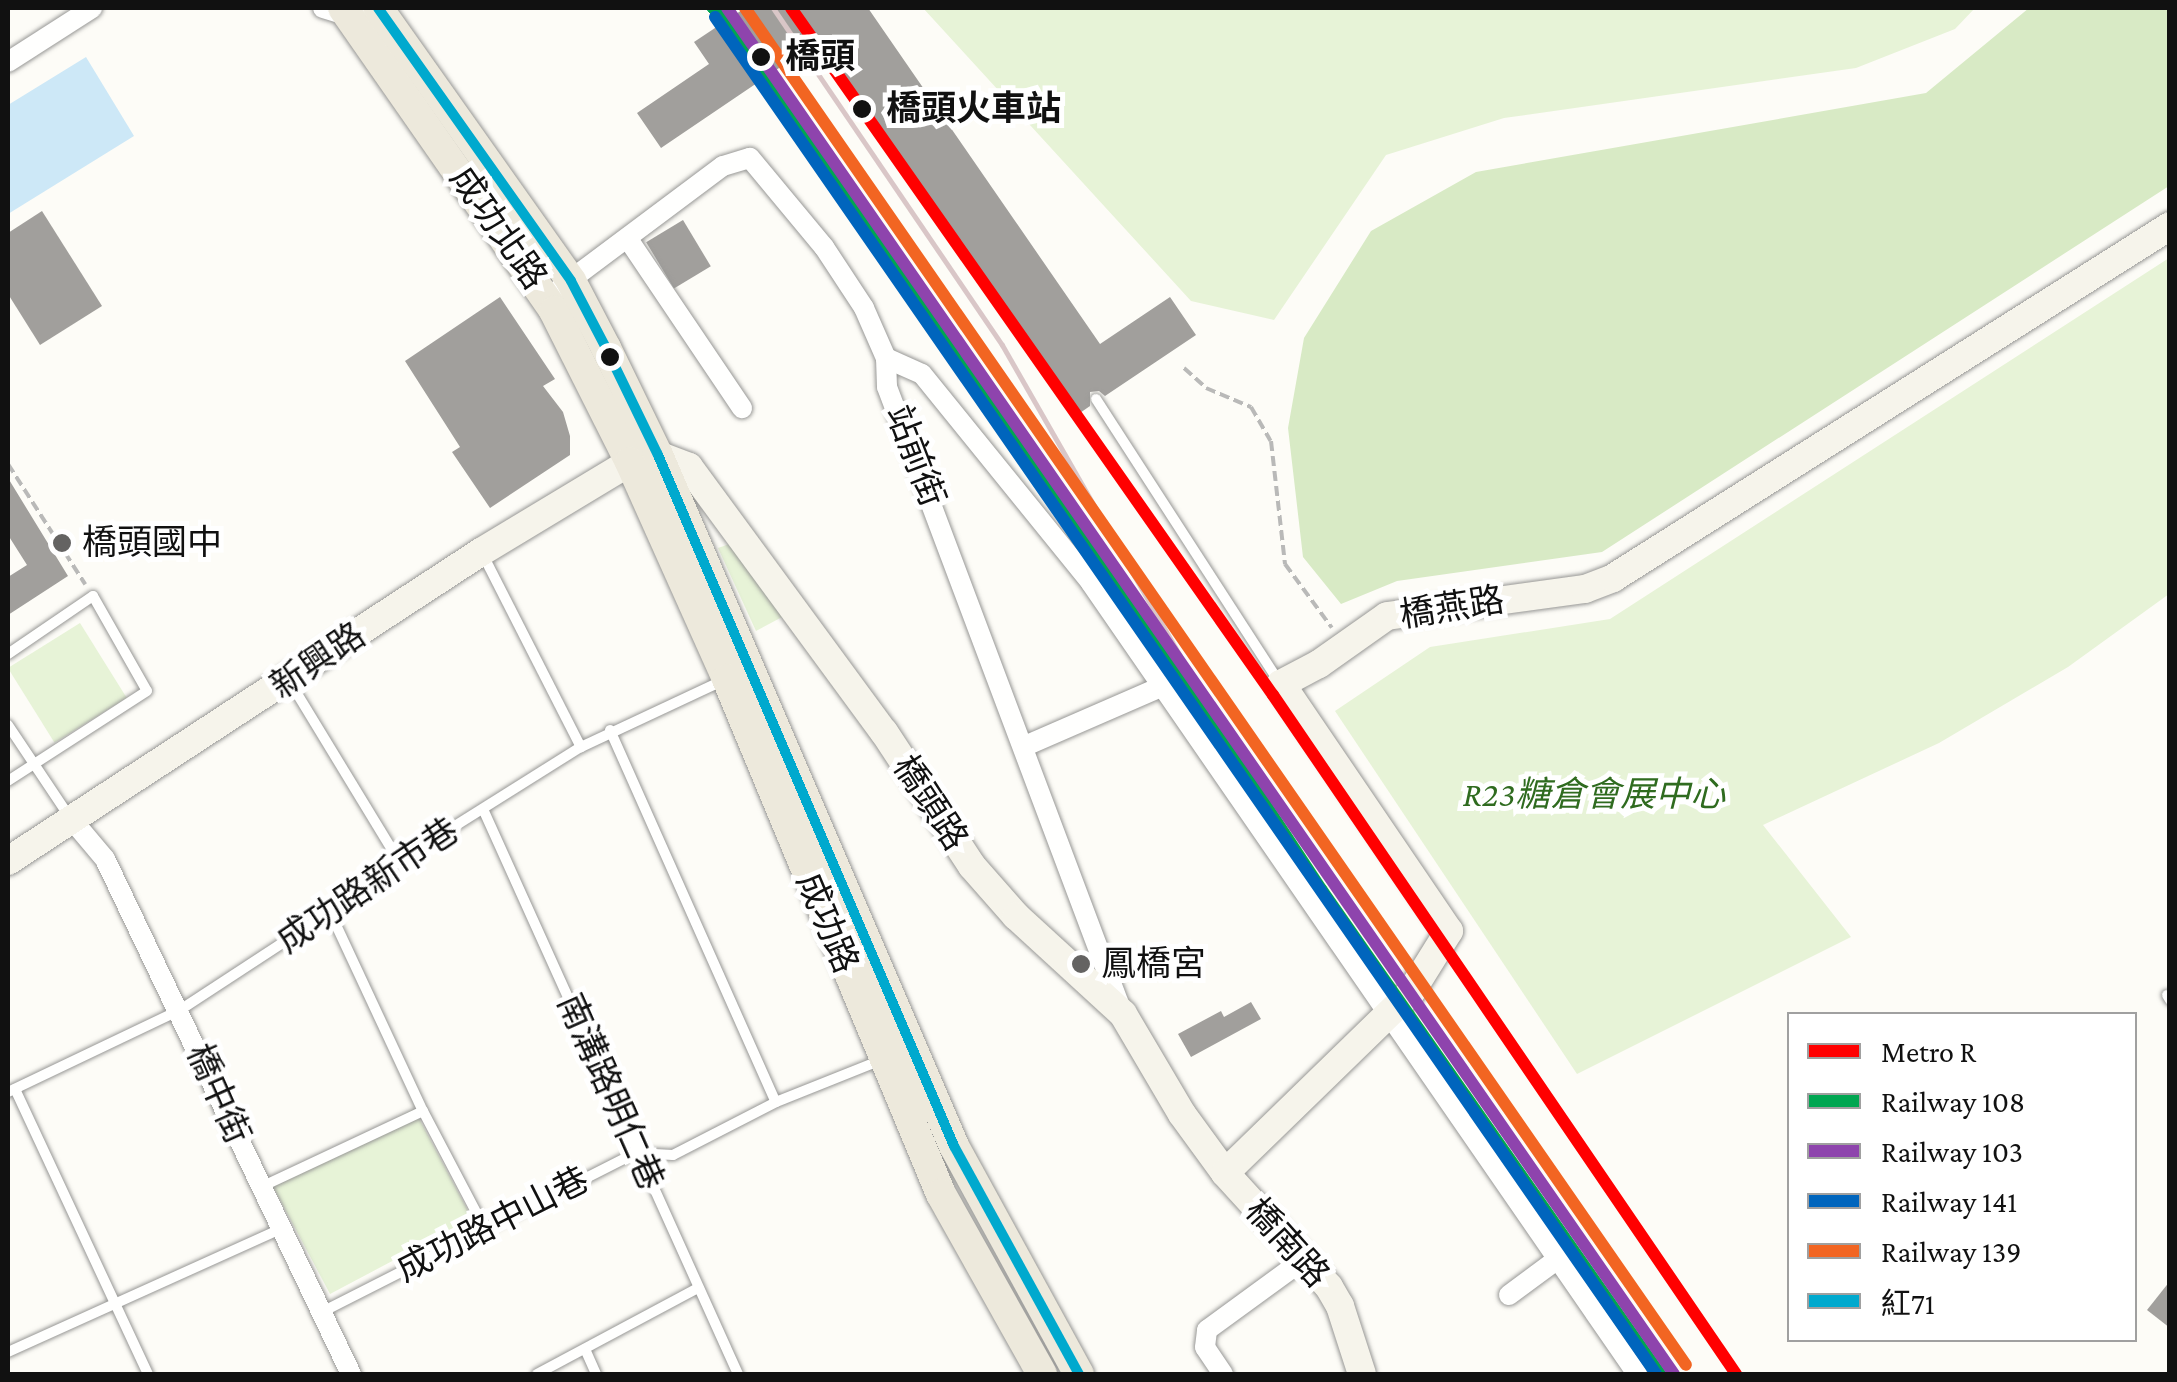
<!DOCTYPE html>
<html>
<head>
<meta charset="utf-8">
<style>
	body { margin:0 }
	#map { position:relative; width:2177px; height:1382px; overflow:hidden; background:#fdfcf7; font-family:"Crimson Pro","Noto Sans TC",serif }
	div>[style] { position:absolute }
	[style*='--x'] { left:calc(var(--x)*1px); top:calc(var(--y)*1px); width:calc(var(--w)*1px); rotate:calc(var(--a)*1deg) }
	.green>* { inset:0; background:#e7f3d7; transform-origin:0 0 }
	.forest>* { inset:0; background:#d8eac5 }
	.water>* { inset:0; background:#cde8f7 }
	.building>* { inset:0; background:#a19f9c; transform-origin:0 0 }
	.path>* { height:4px; margin-top:-2px; transform-origin:0; background:repeating-linear-gradient(90deg,#b9b9b8 0 10px,transparent 0 15px) }
	.roads { filter:drop-shadow(0 0 2px #979795) drop-shadow(0 0 2px #979795) }
	.lane>* { height:10px; margin:-5px; padding:0 5px; transform-origin:5px; border-radius:5px; background:#fffffe }
	.street>* { height:20px; margin:-10px; padding:0 10px; transform-origin:10px; border-radius:10px; background:#fffffe }
	.secondary>* { height:28px; margin:-14px; padding:0 14px; transform-origin:14px; border-radius:14px; background:#f6f4eb }
	.primary>* { height:30px; margin:-15px; padding:0 15px; transform-origin:15px; border-radius:15px; background:#ede9dc }
	.rail>* { height:5px; margin:-2.5px; padding:0 2.5px; transform-origin:2.5px; border-radius:2.5px; background:#d9c6c7 }
	.bus-1>* { height:10px; margin:-5px; padding:0 5px; transform-origin:5px; border-radius:5px; background:#00a9ce }
	.rail-1>* { height:12px; margin:-6px; padding:0 6px; transform-origin:6px; border-radius:6px; background:#00a651 }
	.rail-2>* { height:12px; margin:-6px; padding:0 6px; transform-origin:6px; border-radius:6px; background:#8e44ad }
	.rail-3>* { height:12px; margin:-6px; padding:0 6px; transform-origin:6px; border-radius:6px; background:#0065bd }
	.rail-4>* { height:12px; margin:-6px; padding:0 6px; transform-origin:6px; border-radius:6px; background:#f26522 }
	.metro-1>* { height:12px; margin:-6px; padding:0 6px; transform-origin:6px; border-radius:6px; background:#f00 }
	.dots>* { width:28px; height:28px; translate:-50% -50%; box-sizing:border-box; border:5px solid #fff; border-radius:50% }
	span { translate:-50% -50%; white-space:nowrap; text-align:center; line-height:1.15; -webkit-text-stroke:10px #fff; paint-order:stroke }
	.stop-label { font-size:35px; color:#111; font-weight:700 }
	.left { translate:0 -50%; text-align:left }
	.street-label { font-size:35px; color:#111 }
	.poi-label { font-size:35px; color:#111 }
	.park-label { font-size:35px; color:#2f6b1f; font-style:italic }
	.frame { position:absolute; inset:0; border:10px solid #111; pointer-events:none }
	.legend { position:absolute; left:1787px; top:1012px; width:350px; height:330px; box-sizing:border-box; background:#fff; border:2px solid #a0a0a0; margin:0; padding:12px 18px; list-style:none; font-size:30px; color:#111 }
	.legend li { display:flex; align-items:center; gap:20px; height:50px }
	.legend b { width:50px; border:2px solid #a0a0a0 }
</style>
</head>
<body>
<div id="map">
	<div class="green">
		<div style="clip-path:polygon(923px 8px,1975px 8px,1955px 29px,1856px 68px,1504px 118px,1386px 155px,1274px 320px,1191px 301px)"></div>
		<div style="clip-path:polygon(2169px 258px,2169px 594px,2068px 667px,1939px 743px,1763px 825px,1851px 937px,1577px 1074px,1335px 711px,1430px 647px,1610px 619px)"></div>
		<div style="clip-path:polygon(735px 542px,784px 616px,756px 631px,718px 548px)"></div>
		<div style="left:80px;top:623px;width:88px;height:85px;rotate:58deg"></div>
		<div style="left:414px;top:1109px;width:124px;height:161px;rotate:62deg"></div>
	</div>
	<div class="forest">
		<div style="clip-path:polygon(2029px 8px,2169px 8px,2169px 186px,1602px 552px,1397px 581px,1341px 604px,1303px 557px,1288px 428px,1304px 338px,1371px 231px,1476px 172px,1926px 93px)"></div>
	</div>
	<div class="water">
		<div style="clip-path:polygon(86px 57px,134px 136px,8px 214px,8px 105px)"></div>
	</div>
	<div class="building">
		<div style="clip-path:polygon(745px 8px,868px 8px,1100px 344px,1170px 297px,1196px 335px,1105px 396px,1099px 391px,1090px 392px,1090px 406px,1077px 415px,819px 41px,661px 148px,637px 113px,709px 64px,694px 42px)"></div>
		<div style="clip-path:polygon(42px 211px,102px 306px,40px 345px,8px 294px,8px 233px)"></div>
		<div style="left:683px;top:220px;width:54px;height:43px;rotate:59deg"></div>
		<div style="clip-path:polygon(500px 297px,555px 379px,543px 386px,563px 412px,570px 436px,570px 455px,490px 508px,452px 452px,460px 447px,405px 361px)"></div>
		<div style="clip-path:polygon(8px 478px,68px 576px,8px 615px,8px 577px,27px 565px,8px 535px)"></div>
		<div style="clip-path:polygon(1251px 1002px,1261px 1019px,1191px 1057px,1178px 1034px,1221px 1011px,1224px 1017px)"></div>
		<div style="clip-path:polygon(2170px 1281px,2170px 1328px,2147px 1310px)"></div>
	</div>
	<div class="path">
		<div style="--x:1184;--y:368;--w:30;--a:42"></div>
		<div style="--x:1206;--y:388;--w:49;--a:22.9"></div>
		<div style="--x:1251;--y:407;--w:39;--a:60"></div>
		<div style="--x:1271;--y:441;--w:124;--a:83.5"></div>
		<div style="--x:1285;--y:564;--w:79;--a:53.7"></div>
		<div style="--x:8;--y:464;--w:143;--a:57.3"></div>
	</div>
	<div class="roads">
		<div class="lane">
			<div style="--x:1096;--y:399;--w:338;--a:57.1"></div>
			<div style="--x:482;--y:553;--w:218;--a:63"></div>
			<div style="--x:8;--y:654;--w:103;--a:-34.3"></div>
			<div style="--x:93;--y:596;--w:109;--a:60.4"></div>
			<div style="--x:147;--y:691;--w:166;--a:147.1"></div>
			<div style="--x:290;--y:682;--w:210;--a:58.7"></div>
			<div style="--x:8;--y:725;--w:110;--a:56.2"></div>
			<div style="--x:610;--y:730;--w:407;--a:66"></div>
			<div style="--x:483;--y:809;--w:620;--a:65.71"></div>
			<div style="--x:330;--y:912;--w:220;--a:65"></div>
			<div style="--x:423;--y:1111;--w:133;--a:62.3"></div>
			<div style="--x:2167;--y:995;--w:6;--a:59"></div>
			<div style="--x:15;--y:1089;--w:315;--a:65"></div>
			<div style="--x:8;--y:1092;--w:191;--a:-25.5"></div>
			<div style="--x:180;--y:1010;--w:179;--a:-33.2"></div>
			<div style="--x:330;--y:912;--w:86;--a:-36.5"></div>
			<div style="--x:399;--y:861;--w:215;--a:-32.1"></div>
			<div style="--x:581;--y:747;--w:158;--a:-25.1"></div>
			<div style="--x:261;--y:1187;--w:179;--a:-25.1"></div>
			<div style="--x:322;--y:1312;--w:352;--a:-26.9"></div>
			<div style="--x:636;--y:1153;--w:37;--a:3"></div>
			<div style="--x:673;--y:1155;--w:116;--a:-27.2"></div>
			<div style="--x:776;--y:1102;--w:113;--a:-21.8"></div>
			<div style="--x:585;--y:1349;--w:27;--a:66"></div>
			<div style="--x:8;--y:1352;--w:299;--a:-24.3"></div>
			<div style="--x:537;--y:1374;--w:183;--a:-28.1"></div>
		</div>
		<div class="street">
			<div style="--x:323;--y:8;--w:28;--a:17"></div>
			<div style="--x:350;--y:16;--w:15;--a:-32"></div>
			<div style="--x:8;--y:62;--w:100;--a:-32.7"></div>
			<div style="--x:628;--y:239;--w:204;--a:56"></div>
			<div style="--x:561;--y:287;--w:202;--a:-36.8"></div>
			<div style="--x:723;--y:166;--w:28;--a:-17"></div>
			<div style="--x:750;--y:158;--w:116;--a:50.3"></div>
			<div style="--x:824;--y:247;--w:73;--a:56.7"></div>
			<div style="--x:864;--y:308;--w:55;--a:66.3"></div>
			<div style="--x:886;--y:358;--w:29;--a:88"></div>
			<div style="--x:887;--y:387;--w:668;--a:69.39"></div>
			<div style="--x:886;--y:358;--w:39;--a:24"></div>
			<div style="--x:922;--y:374;--w:269;--a:51"></div>
			<div style="--x:1091;--y:583;--w:961;--a:55.38"></div>
			<div style="--x:1025;--y:746;--w:148;--a:-23.5"></div>
			<div style="--x:73;--y:821;--w:50;--a:49.9"></div>
			<div style="--x:105;--y:859;--w:571;--a:64.47"></div>
			<div style="--x:1509;--y:1295;--w:62;--a:-36.5"></div>
			<div style="--x:1223;--y:1374;--w:32;--a:-124"></div>
			<div style="--x:1205;--y:1347;--w:17;--a:-83"></div>
			<div style="--x:1207;--y:1330;--w:119;--a:-36.1"></div>
		</div>
		<div class="secondary">
			<div style="--x:8;--y:861;--w:565;--a:-33.16"></div>
			<div style="--x:481;--y:552;--w:174;--a:-31.1"></div>
			<div style="--x:630;--y:462;--w:29;--a:-14"></div>
			<div style="--x:658;--y:455;--w:33;--a:21"></div>
			<div style="--x:689;--y:467;--w:329;--a:53.7"></div>
			<div style="--x:884;--y:732;--w:160;--a:56.7"></div>
			<div style="--x:972;--y:866;--w:67;--a:48.7"></div>
			<div style="--x:1016;--y:916;--w:145;--a:42.5"></div>
			<div style="--x:1123;--y:1014;--w:116;--a:59.5"></div>
			<div style="--x:1182;--y:1114;--w:73;--a:53.9"></div>
			<div style="--x:1225;--y:1173;--w:154;--a:47.6"></div>
			<div style="--x:1329;--y:1287;--w:22;--a:60"></div>
			<div style="--x:1340;--y:1306;--w:71;--a:72.1"></div>
			<div style="--x:1225;--y:1173;--w:260;--a:-44.2"></div>
			<div style="--x:1411;--y:992;--w:72;--a:-58.1"></div>
			<div style="--x:1449;--y:931;--w:299;--a:-124.2"></div>
			<div style="--x:1281;--y:684;--w:43;--a:-27.8"></div>
			<div style="--x:1319;--y:664;--w:83;--a:-35.2"></div>
			<div style="--x:1387;--y:616;--w:200;--a:-7.8"></div>
			<div style="--x:1585;--y:589;--w:30;--a:-21"></div>
			<div style="--x:1613;--y:578;--w:659;--a:-32.29"></div>
		</div>
		<div class="primary">
			<div style="--x:343;--y:8;--w:369;--a:55.1"></div>
			<div style="--x:554;--y:311;--w:169;--a:63.3"></div>
			<div style="--x:630;--y:462;--w:238;--a:65.9"></div>
			<div style="--x:727;--y:679;--w:558;--a:67.44"></div>
			<div style="--x:941;--y:1194;--w:206;--a:60.7"></div>
			<div style="--x:378;--y:8;--w:334;--a:54.7"></div>
			<div style="--x:571;--y:281;--w:76;--a:62.4"></div>
			<div style="--x:606;--y:348;--w:119;--a:64.1"></div>
			<div style="--x:658;--y:455;--w:752;--a:66.81"></div>
			<div style="--x:954;--y:1146;--w:260;--a:61.3"></div>
		</div>
	</div>
	<div class="rail">
		<div style="--x:773;--y:8;--w:407;--a:55.8"></div>
		<div style="--x:1002;--y:345;--w:370;--a:60.2"></div>
	</div>
	<div class="bus-1">
		<div style="--x:378;--y:8;--w:334;--a:54.7"></div>
		<div style="--x:571;--y:281;--w:76;--a:62.4"></div>
		<div style="--x:606;--y:348;--w:119;--a:64.1"></div>
		<div style="--x:658;--y:455;--w:752;--a:66.81"></div>
		<div style="--x:954;--y:1146;--w:260;--a:61.3"></div>
	</div>
	<div class="rail-1">
		<div style="--x:713;--y:8;--w:823;--a:55"></div>
		<div style="--x:1185;--y:682;--w:248;--a:56.7"></div>
		<div style="--x:1321;--y:889;--w:592;--a:55.05"></div>
	</div>
	<div class="rail-2">
		<div style="--x:727;--y:8;--w:1662;--a:55.27"></div>
	</div>
	<div class="rail-3">
		<div style="--x:715;--y:17;--w:1651;--a:55.26"></div>
	</div>
	<div class="rail-4">
		<div style="--x:745;--y:8;--w:1651;--a:55.26"></div>
	</div>
	<div class="metro-1">
		<div style="--x:791;--y:8;--w:839;--a:54.95"></div>
		<div style="--x:1273;--y:695;--w:822;--a:55.71"></div>
	</div>
	<div class="dots">
		<div style="left:761px;top:57px;background:#111"></div>
		<div style="left:862px;top:109px;background:#111"></div>
		<div style="left:610px;top:357px;background:#111"></div>
		<div style="left:62px;top:543px;background:#646362"></div>
		<div style="left:1081px;top:964px;background:#646362"></div>
	</div>
	<div class="stop-label">
		<span class="left" style="left:785px;top:57px">橋頭</span>
		<span class="left" style="left:886px;top:109px">橋頭火車站</span>
	</div>
	<div class="street-label">
		<span style="left:498px;top:228px;rotate:55deg">成功北路</span>
		<span style="left:915px;top:456px;rotate:69deg">站前街</span>
		<span style="left:1452px;top:608px;rotate:-9deg">橋燕路</span>
		<span style="left:318px;top:661px;rotate:-34deg">新興路</span>
		<span style="left:930px;top:803px;rotate:57deg">橋頭路</span>
		<span style="left:368px;top:886px;rotate:-34deg">成功路新市巷</span>
		<span style="left:827px;top:923px;rotate:67deg">成功路</span>
		<span style="left:610px;top:1092px;rotate:66deg">南溝路明仁巷</span>
		<span style="left:218px;top:1094px;rotate:66deg">橋中街</span>
		<span style="left:493px;top:1225px;rotate:-27deg">成功路中山巷</span>
		<span style="left:1287px;top:1243px;rotate:48deg">橋南路</span>
	</div>
	<div class="poi-label">
		<span class="left" style="left:82px;top:543px">橋頭國中</span>
		<span class="left" style="left:1101px;top:964px">鳳橋宮</span>
	</div>
	<div class="park-label">
		<span style="left:1594px;top:795px">R23糖倉會展中心</span>
	</div>
	<div class="frame"></div>
	<ul class="legend">
	<li><b style="height:12px;background:#f00"></b>Metro R</li>
	<li><b style="height:12px;background:#00a651"></b>Railway 108</li>
	<li><b style="height:12px;background:#8e44ad"></b>Railway 103</li>
	<li><b style="height:12px;background:#0065bd"></b>Railway 141</li>
	<li><b style="height:12px;background:#f26522"></b>Railway 139</li>
	<li><b style="height:12px;background:#00a9ce"></b>紅71</li>
	</ul>
</div>
</body>
</html>
